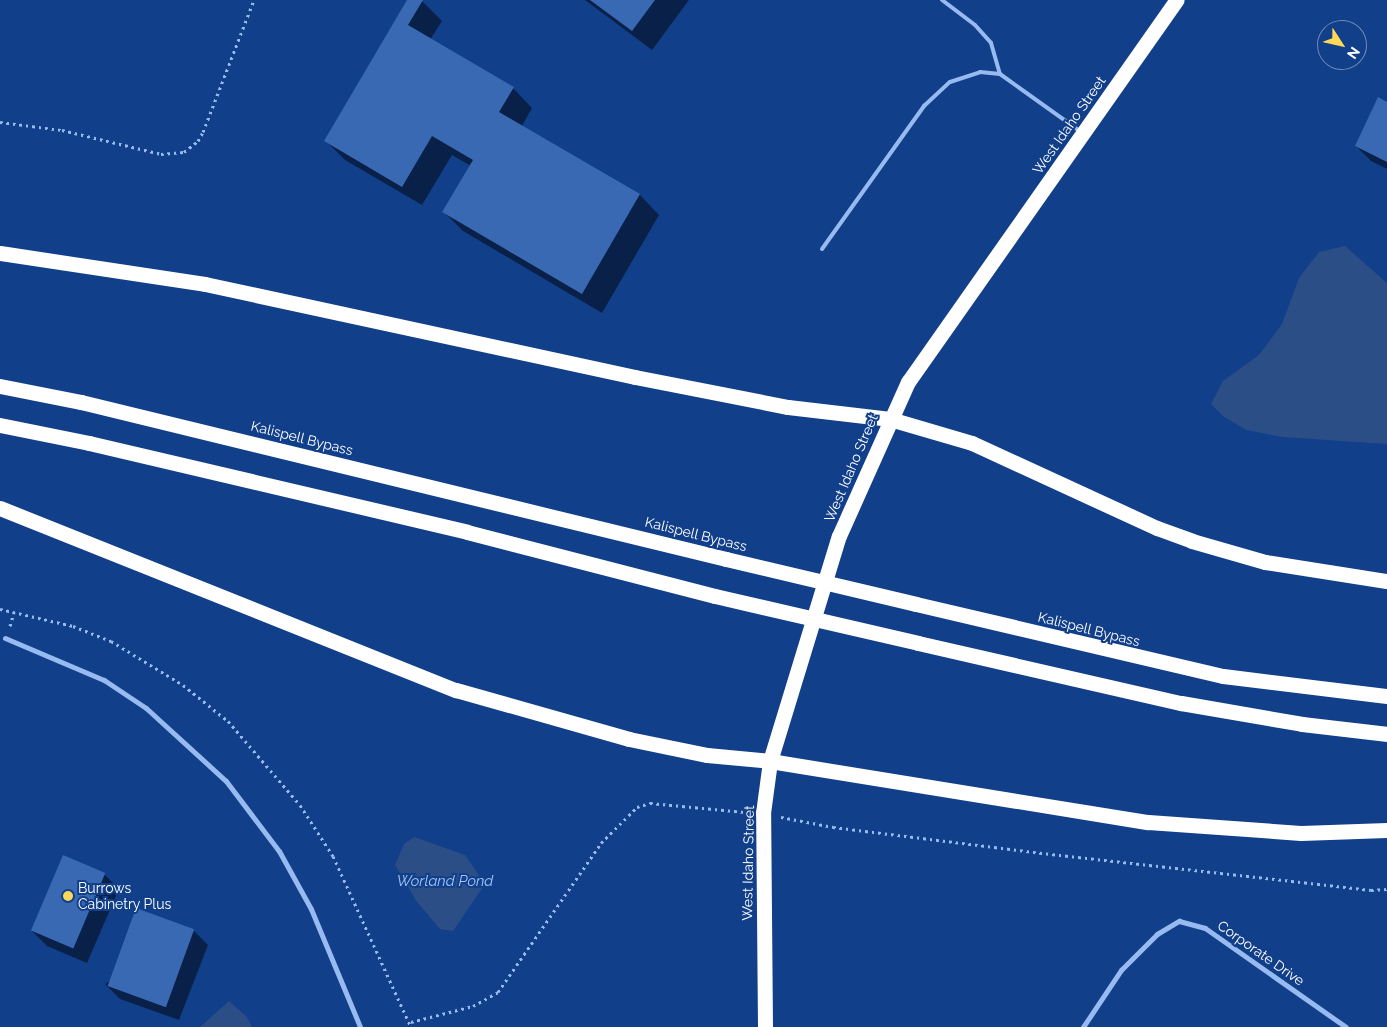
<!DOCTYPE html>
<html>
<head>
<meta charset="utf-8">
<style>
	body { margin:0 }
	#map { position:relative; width:1387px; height:1027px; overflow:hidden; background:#113f8a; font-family:Raleway,sans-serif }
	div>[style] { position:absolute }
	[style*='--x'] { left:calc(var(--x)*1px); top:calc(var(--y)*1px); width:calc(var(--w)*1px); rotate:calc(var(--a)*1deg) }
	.water>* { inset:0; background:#2c4e86 }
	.shadow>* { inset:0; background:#0007 }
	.building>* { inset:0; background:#3a69b3; transform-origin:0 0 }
	.path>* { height:3px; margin-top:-1.5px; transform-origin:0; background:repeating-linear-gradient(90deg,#97bbf1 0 2.5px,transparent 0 6.5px) }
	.lane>* { height:4px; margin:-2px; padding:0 2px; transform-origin:2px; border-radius:2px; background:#97bbf1 }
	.street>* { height:5px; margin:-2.5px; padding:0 2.5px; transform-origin:2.5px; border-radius:2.5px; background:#97bbf1 }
	.highway>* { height:15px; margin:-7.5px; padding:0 7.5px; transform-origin:7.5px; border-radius:7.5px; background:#fff }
	.highway-bridge>* { height:15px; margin:-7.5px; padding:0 7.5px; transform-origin:7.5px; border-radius:7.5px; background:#fff }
	.dots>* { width:14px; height:14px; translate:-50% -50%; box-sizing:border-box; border:2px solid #113f8a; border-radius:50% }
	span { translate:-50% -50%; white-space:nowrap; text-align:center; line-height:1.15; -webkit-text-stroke:4px #113f8a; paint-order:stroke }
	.street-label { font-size:14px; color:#fff }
	.poi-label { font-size:14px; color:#fff }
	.left { translate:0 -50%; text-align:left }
	.water-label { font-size:15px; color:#a3c5f8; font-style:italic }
	.north { position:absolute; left:1317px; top:20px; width:50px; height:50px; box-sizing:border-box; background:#113f8a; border:1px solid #708cb9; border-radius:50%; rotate:125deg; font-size:14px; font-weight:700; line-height:20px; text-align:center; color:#fff }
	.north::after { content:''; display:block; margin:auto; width:18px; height:22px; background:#ffd857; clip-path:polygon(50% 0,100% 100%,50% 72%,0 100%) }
</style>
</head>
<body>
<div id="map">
	<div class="water">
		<div style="clip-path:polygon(1345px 246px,1387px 283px,1387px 444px,1282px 437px,1246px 430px,1223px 416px,1211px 404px,1223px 381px,1259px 355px,1282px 324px,1299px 278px,1319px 252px)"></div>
		<div style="clip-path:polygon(414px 837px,465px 855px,485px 884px,453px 931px,440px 929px,417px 902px,395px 865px,404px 844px)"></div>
		<div style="clip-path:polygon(229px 1001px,247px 1017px,252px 1027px,200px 1027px)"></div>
	</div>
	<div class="shadow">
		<div style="clip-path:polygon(408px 0,422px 1px,442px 21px,430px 40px,513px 88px,532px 108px,522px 126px,640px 195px,659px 215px,602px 313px,463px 231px,444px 212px,471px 166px,452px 155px,422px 205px,345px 160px,326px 141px)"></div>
		<div style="clip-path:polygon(585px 0,689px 0,652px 50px)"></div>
		<div style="clip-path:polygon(1387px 103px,1387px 169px,1371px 161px,1356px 146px)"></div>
		<div style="clip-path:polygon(104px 874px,119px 889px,87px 963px,47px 946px,32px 931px)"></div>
		<div style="clip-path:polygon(193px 930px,208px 945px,179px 1020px,120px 999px,105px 984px)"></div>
	</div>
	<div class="building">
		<div style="clip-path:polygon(407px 0,423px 0,408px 25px,514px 87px,499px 112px,640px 194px,582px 294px,442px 212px,473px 160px,432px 136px,402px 187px,324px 141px)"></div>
		<div style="clip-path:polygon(590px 0,655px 0,632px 31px)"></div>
		<div style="clip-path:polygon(1378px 97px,1387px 102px,1387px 162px,1355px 146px)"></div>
		<div style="left:63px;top:855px;width:46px;height:82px;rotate:23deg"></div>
		<div style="left:136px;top:908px;width:62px;height:83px;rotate:20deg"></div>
	</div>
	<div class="path">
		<div style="--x:0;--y:122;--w:63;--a:7.4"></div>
		<div style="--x:62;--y:130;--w:102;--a:13.6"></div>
		<div style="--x:161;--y:154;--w:23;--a:-5"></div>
		<div style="--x:184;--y:152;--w:18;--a:-38"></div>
		<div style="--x:198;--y:141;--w:10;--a:-61"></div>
		<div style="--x:203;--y:132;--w:142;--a:-68.9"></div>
		<div style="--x:0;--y:609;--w:75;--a:13.1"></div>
		<div style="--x:73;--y:626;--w:41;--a:21.5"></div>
		<div style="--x:111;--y:641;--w:84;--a:31.4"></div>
		<div style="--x:183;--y:685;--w:58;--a:38.7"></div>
		<div style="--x:228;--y:721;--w:111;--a:49.4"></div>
		<div style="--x:300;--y:805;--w:61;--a:57.1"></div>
		<div style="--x:333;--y:856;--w:188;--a:65.5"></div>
		<div style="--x:10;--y:626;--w:15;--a:-74"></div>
		<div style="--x:781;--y:817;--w:53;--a:10.9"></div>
		<div style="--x:833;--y:827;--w:202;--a:7.1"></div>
		<div style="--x:1033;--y:852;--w:340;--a:6.4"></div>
		<div style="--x:1371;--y:890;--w:16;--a:-4"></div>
		<div style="--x:411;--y:1022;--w:64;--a:-14.5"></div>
		<div style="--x:473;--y:1006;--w:29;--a:-29"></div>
		<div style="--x:498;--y:992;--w:181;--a:-55.3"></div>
		<div style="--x:601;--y:843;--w:51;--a:-45"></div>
		<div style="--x:637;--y:807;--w:14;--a:-17"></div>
		<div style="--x:650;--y:803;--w:95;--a:5.4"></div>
	</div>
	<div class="lane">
		<div style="--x:942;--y:0;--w:41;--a:37.1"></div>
		<div style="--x:975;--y:25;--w:24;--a:48"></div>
		<div style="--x:991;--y:43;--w:32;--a:74"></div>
		<div style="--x:822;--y:249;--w:176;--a:-54.5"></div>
		<div style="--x:924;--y:106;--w:35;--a:-43"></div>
		<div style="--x:950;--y:82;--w:32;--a:-18"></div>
		<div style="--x:980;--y:72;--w:20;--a:6"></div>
		<div style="--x:1000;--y:74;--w:100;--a:35.6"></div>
	</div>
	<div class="street">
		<div style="--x:5;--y:638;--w:108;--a:23"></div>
		<div style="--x:104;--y:680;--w:50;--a:33.7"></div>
		<div style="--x:146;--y:708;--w:108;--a:42.4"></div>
		<div style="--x:226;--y:781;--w:88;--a:52.9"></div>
		<div style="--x:279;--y:851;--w:66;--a:61.1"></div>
		<div style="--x:311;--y:909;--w:128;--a:67.4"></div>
		<div style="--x:1083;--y:1027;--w:69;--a:-56.3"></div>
		<div style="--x:1121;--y:970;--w:51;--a:-45"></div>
		<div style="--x:1157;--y:934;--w:26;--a:-31"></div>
		<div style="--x:1179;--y:921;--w:27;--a:15"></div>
		<div style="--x:1205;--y:928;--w:172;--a:35.1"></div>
	</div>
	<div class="highway">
		<div style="--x:0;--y:253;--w:207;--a:8.6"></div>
		<div style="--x:205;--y:284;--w:440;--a:12.2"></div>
		<div style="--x:635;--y:377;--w:156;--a:11.1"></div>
		<div style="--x:788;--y:407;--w:103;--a:6.7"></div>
		<div style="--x:890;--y:419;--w:85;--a:16.3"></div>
		<div style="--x:972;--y:443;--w:204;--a:24.7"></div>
		<div style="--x:1157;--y:528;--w:37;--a:20"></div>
		<div style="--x:1192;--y:541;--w:76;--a:16"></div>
		<div style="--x:1265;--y:562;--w:123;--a:8.9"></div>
		<div style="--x:0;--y:386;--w:83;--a:11.2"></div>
		<div style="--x:81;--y:402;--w:664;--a:13.68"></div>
		<div style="--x:0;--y:425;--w:91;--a:11.4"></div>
		<div style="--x:89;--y:443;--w:388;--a:13.2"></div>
		<div style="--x:467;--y:532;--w:256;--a:14.5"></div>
		<div style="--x:0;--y:508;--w:491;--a:21.8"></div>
		<div style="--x:456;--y:690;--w:180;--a:15.8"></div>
		<div style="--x:629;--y:739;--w:80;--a:11.6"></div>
		<div style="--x:707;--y:755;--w:63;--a:5.4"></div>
		<div style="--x:770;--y:761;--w:383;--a:9.2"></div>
		<div style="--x:1148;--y:822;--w:153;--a:4.1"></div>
		<div style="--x:1301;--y:833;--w:86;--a:-2"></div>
		<div style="--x:916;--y:604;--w:315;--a:13.2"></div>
		<div style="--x:1223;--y:676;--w:165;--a:7"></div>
		<div style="--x:918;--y:643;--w:270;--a:12.9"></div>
		<div style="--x:1181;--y:703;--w:123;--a:9.8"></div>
		<div style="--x:1302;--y:724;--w:86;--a:6.7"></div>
		<div style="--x:765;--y:1027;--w:214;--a:-90.5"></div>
		<div style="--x:763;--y:813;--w:52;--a:-82.3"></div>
		<div style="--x:770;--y:761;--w:235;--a:-73"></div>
		<div style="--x:839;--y:536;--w:169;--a:-65.9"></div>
		<div style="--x:908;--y:382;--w:467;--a:-54.9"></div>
	</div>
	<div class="highway-bridge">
		<div style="--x:726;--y:559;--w:195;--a:13.3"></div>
		<div style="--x:715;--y:596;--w:208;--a:13"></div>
	</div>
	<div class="dots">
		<div style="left:68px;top:896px;background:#ffd857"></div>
	</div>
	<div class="street-label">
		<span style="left:1069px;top:125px;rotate:-55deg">West Idaho Street</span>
		<span style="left:302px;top:438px;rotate:14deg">Kalispell Bypass</span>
		<span style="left:851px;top:468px;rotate:-67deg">West Idaho Street</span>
		<span style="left:696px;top:534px;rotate:14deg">Kalispell Bypass</span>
		<span style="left:1089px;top:629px;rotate:14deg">Kalispell Bypass</span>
		<span style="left:748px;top:863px;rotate:-89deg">West Idaho Street</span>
		<span style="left:1261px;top:953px;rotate:35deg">Corporate Drive</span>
	</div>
	<div class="poi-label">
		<span class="left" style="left:78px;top:896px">Burrows<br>Cabinetry Plus</span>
	</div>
	<div class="water-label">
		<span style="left:445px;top:882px">Worland Pond</span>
	</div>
	<div class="north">N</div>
</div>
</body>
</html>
